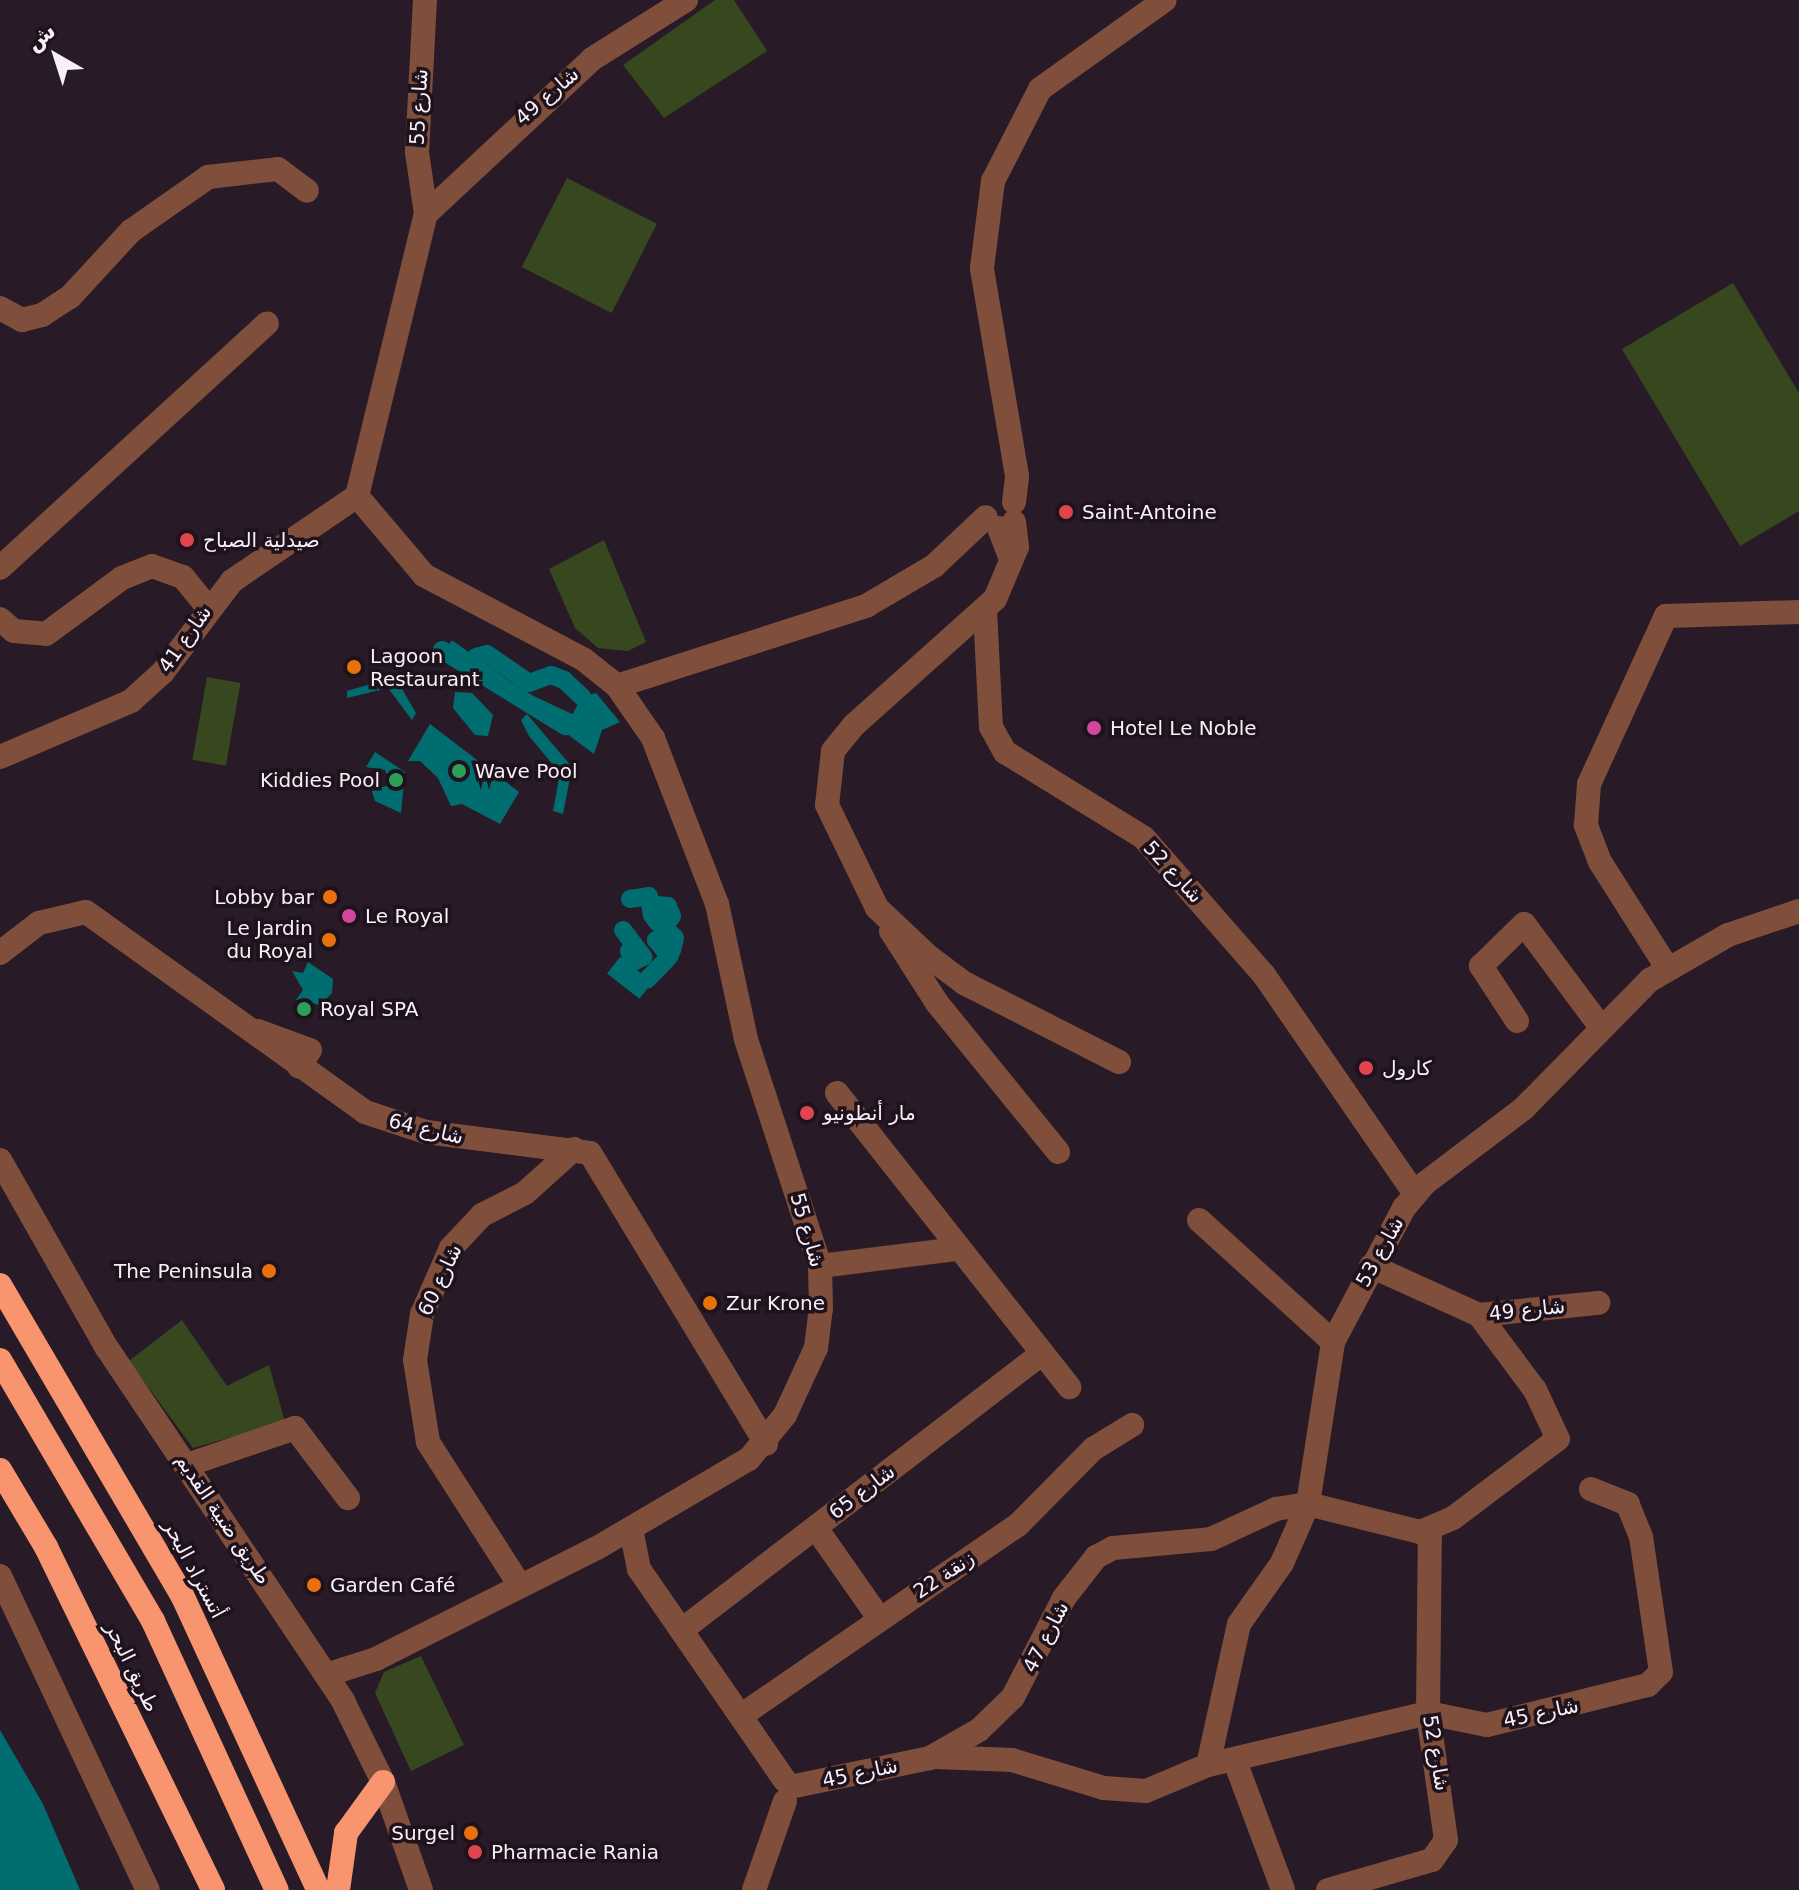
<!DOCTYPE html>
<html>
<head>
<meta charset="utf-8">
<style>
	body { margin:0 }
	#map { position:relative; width:1799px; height:1890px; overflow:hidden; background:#281b27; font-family:"DejaVu Sans",Vazirmatn,sans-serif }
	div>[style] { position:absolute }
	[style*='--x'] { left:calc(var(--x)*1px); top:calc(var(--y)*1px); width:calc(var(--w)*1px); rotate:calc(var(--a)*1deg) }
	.green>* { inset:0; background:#37481e; transform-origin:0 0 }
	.water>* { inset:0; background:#006e70; transform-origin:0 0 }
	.stream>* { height:5px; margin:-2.5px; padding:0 2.5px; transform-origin:2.5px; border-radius:2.5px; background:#006e70 }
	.canal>* { height:18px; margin:-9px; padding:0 9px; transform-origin:9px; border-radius:9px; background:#006e70 }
	.minor>* { height:24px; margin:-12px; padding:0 12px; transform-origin:12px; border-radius:12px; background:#804f3b }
	.highway>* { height:24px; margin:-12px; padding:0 12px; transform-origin:12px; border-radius:12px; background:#f8956f }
	.dots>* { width:22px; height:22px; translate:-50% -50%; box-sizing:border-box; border:4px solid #1e121d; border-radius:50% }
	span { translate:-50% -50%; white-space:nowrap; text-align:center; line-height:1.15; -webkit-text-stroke:7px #1e121d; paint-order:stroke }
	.street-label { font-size:20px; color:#f9eff8 }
	.poi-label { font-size:20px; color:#f9eff8 }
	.left { translate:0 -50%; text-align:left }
	.right { translate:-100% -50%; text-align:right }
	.north { position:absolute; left:16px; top:16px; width:80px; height:80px; -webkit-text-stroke:6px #1e121d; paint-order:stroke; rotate:321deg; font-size:22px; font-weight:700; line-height:32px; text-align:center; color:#f9eff8 }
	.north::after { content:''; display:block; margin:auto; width:28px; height:36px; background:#f9eff8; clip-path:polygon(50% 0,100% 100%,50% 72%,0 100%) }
</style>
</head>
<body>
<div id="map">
	<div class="green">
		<div style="clip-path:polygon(715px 0,734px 0,767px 51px,664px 118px,623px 65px)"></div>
		<div style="left:567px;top:178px;width:101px;height:100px;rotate:27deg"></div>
		<div style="clip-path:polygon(1733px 283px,1799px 393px,1799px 511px,1740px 546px,1622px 349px)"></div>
		<div style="clip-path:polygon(604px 540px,646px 642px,628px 651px,598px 648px,575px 628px,549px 569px)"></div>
		<div style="left:207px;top:677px;width:34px;height:84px;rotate:10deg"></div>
		<div style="clip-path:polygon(182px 1320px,227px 1386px,269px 1365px,285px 1422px,193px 1448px,129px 1361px)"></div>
		<div style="clip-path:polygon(421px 1656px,464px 1745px,411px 1771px,375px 1693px,384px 1672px)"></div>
	</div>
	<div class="water">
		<div style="clip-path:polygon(395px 677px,416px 713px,412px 720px,388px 688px,347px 698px,347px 691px)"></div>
		<div style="clip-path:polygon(455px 692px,472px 693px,493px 715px,488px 736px,475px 735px,453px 708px)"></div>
		<div style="clip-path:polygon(596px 693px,620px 722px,602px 730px,594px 754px,563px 731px,582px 697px)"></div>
		<div style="clip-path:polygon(527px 714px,572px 767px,563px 814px,553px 811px,560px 773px,529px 736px,521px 720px)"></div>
		<div style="clip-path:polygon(430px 724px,519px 792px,500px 824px,462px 804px,451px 806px,438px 778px,420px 761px,408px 761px)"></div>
		<div style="clip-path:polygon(375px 752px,405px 772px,401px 813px,375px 801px,372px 791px,391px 784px,385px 770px,366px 767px)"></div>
		<div style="left:620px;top:957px;width:41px;height:21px;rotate:38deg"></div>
		<div style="clip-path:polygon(308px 962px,333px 979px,332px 993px,320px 1005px,296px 1000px,303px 990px,292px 971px,303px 973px)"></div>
		<div style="clip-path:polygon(0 1730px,43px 1804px,80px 1890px,0 1890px)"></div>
	</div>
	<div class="stream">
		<div style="--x:452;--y:643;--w:88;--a:35.3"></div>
		<div style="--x:524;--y:694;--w:52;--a:25.1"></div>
		<div style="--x:449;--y:649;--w:14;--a:25"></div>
		<div style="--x:484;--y:668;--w:99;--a:32.2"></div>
	</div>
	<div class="canal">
		<div style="--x:442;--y:650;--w:145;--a:31.7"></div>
		<div style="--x:476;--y:657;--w:11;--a:-15"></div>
		<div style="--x:487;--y:654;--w:51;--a:34.6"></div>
		<div style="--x:529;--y:683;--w:23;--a:-20"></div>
		<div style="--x:551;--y:675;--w:14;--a:21"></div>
		<div style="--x:564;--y:680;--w:25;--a:43"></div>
		<div style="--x:630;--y:899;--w:19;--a:-9"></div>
		<div style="--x:649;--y:896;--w:19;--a:81"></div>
		<div style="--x:652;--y:915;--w:9;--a:54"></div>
		<div style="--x:657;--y:922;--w:6;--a:18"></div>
		<div style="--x:663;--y:924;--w:3;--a:0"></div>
		<div style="--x:666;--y:924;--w:10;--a:-53"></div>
		<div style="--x:672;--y:916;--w:11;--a:-112"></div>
		<div style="--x:668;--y:906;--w:12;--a:-175"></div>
		<div style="--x:656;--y:905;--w:4;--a:146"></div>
		<div style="--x:653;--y:907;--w:8;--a:90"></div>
		<div style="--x:653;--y:915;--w:7;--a:56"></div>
		<div style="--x:657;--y:921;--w:6;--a:18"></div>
		<div style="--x:663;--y:923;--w:9;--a:-41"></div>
		<div style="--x:670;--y:917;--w:10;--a:-107"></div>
		<div style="--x:667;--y:907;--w:11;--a:-175"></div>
		<div style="--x:656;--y:906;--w:8;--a:104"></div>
		<div style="--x:654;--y:914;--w:3;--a:45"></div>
		<div style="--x:656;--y:916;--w:3;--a:72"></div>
		<div style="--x:657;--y:919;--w:8;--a:50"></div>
		<div style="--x:662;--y:925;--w:18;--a:45"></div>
		<div style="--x:675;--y:938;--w:12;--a:104"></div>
		<div style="--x:672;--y:950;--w:6;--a:149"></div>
		<div style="--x:667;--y:953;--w:17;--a:-130"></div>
		<div style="--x:656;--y:940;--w:14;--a:-17"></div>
		<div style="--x:669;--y:936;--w:10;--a:79"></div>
		<div style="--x:671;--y:946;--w:9;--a:96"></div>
		<div style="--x:670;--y:955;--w:5;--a:127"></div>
		<div style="--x:667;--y:959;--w:28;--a:134"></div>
		<div style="--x:623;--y:930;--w:34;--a:53"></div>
		<div style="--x:643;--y:957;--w:11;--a:153"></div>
		<div style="--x:633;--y:962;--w:12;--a:-110"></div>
	</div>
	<div class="minor">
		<div style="--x:426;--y:214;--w:227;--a:-43"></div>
		<div style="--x:592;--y:59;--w:111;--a:-32.1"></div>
		<div style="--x:0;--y:308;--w:25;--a:29"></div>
		<div style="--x:22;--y:320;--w:21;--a:-14"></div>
		<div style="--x:42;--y:315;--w:33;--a:-33"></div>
		<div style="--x:70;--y:297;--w:90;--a:-47.3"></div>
		<div style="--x:131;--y:231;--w:94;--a:-35"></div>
		<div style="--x:208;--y:177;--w:70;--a:-6.5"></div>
		<div style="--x:278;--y:169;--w:36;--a:37"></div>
		<div style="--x:357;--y:496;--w:290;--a:-76.3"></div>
		<div style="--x:426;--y:214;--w:63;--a:-98.3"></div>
		<div style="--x:417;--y:152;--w:152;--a:-87"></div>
		<div style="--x:1014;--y:502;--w:26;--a:-83"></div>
		<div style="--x:1017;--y:476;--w:211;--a:-99.6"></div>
		<div style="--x:982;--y:268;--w:88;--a:-82.8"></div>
		<div style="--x:993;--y:181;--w:103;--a:-62.9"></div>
		<div style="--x:1040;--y:89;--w:153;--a:-35.5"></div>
		<div style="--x:1014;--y:522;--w:25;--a:83"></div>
		<div style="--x:1017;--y:547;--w:56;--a:112.9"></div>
		<div style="--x:995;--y:599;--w:189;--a:138.2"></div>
		<div style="--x:854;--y:725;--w:33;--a:129"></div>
		<div style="--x:833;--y:751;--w:54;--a:96.3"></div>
		<div style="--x:827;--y:805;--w:114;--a:64.1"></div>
		<div style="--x:877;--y:908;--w:70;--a:43.3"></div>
		<div style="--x:928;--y:956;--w:45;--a:36.9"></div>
		<div style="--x:964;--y:983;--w:174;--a:27"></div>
		<div style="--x:999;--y:528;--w:33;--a:69"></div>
		<div style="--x:0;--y:568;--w:362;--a:-42.5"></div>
		<div style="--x:985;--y:610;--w:117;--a:87.1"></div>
		<div style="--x:991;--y:727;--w:29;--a:61"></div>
		<div style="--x:1005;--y:752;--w:163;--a:31.7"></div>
		<div style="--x:1144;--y:838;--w:182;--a:48.8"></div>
		<div style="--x:1264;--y:975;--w:266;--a:55.4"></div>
		<div style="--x:0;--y:619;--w:18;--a:41"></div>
		<div style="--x:14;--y:631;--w:32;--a:5"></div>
		<div style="--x:46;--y:634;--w:94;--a:-36.4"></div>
		<div style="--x:122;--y:578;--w:32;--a:-22"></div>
		<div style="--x:152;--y:566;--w:33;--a:20"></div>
		<div style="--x:183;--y:577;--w:38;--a:51"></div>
		<div style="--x:617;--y:686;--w:262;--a:-17.8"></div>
		<div style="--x:866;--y:606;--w:79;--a:-30.5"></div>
		<div style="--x:934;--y:566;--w:71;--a:-43.3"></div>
		<div style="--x:0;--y:757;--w:142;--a:-23.1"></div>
		<div style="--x:131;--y:701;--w:43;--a:-42.2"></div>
		<div style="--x:163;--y:672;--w:114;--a:-52.8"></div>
		<div style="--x:232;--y:581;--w:151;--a:-34.2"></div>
		<div style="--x:891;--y:931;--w:85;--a:57.4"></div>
		<div style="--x:937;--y:1003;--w:192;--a:50.9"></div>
		<div style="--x:0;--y:953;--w:49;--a:-37.6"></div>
		<div style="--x:39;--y:923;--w:48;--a:-13.2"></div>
		<div style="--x:86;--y:912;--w:343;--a:35.6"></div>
		<div style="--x:365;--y:1112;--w:64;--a:18.2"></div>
		<div style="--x:426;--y:1132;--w:165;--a:7.3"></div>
		<div style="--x:590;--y:1153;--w:340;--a:58.8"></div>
		<div style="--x:1668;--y:969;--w:127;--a:-122.4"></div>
		<div style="--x:1600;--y:862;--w:40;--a:-111"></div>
		<div style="--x:1586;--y:825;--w:41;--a:-85.8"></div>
		<div style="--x:1589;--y:784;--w:185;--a:-65.4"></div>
		<div style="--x:1666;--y:616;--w:133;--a:-1.7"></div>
		<div style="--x:1517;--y:1021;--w:66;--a:-123.2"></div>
		<div style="--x:1481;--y:966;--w:60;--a:-44.3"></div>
		<div style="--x:1524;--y:924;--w:127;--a:53.3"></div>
		<div style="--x:258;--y:1031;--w:55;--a:20.1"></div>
		<div style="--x:310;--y:1050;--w:20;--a:123"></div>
		<div style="--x:837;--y:1093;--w:375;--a:51.7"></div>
		<div style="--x:0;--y:1160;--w:216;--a:60.4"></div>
		<div style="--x:107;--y:1348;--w:425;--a:56.2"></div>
		<div style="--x:343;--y:1701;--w:90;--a:63.7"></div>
		<div style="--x:383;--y:1782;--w:114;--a:70.6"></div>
		<div style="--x:1199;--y:1220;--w:181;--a:42.3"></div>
		<div style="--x:820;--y:1266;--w:137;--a:-7.1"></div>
		<div style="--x:1371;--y:1266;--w:119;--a:24.4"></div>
		<div style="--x:1479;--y:1315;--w:120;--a:-5.8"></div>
		<div style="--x:187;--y:1465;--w:114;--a:-18.9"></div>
		<div style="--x:295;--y:1428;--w:88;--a:52.9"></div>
		<div style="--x:816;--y:1528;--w:110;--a:55"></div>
		<div style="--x:631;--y:1529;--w:41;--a:78.7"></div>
		<div style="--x:639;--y:1569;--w:257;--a:55.4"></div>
		<div style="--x:0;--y:1576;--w:347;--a:64.8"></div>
		<div style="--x:519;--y:1584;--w:169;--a:-122.7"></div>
		<div style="--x:428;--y:1442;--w:83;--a:-99"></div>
		<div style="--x:415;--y:1360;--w:47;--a:-81.3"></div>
		<div style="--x:422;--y:1314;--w:72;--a:-66.3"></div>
		<div style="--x:451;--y:1248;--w:45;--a:-46.8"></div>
		<div style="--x:482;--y:1215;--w:48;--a:-27.1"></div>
		<div style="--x:525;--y:1193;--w:66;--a:-41.9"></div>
		<div style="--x:683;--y:1629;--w:451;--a:-37.5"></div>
		<div style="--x:326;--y:1675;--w:52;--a:-17.7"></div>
		<div style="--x:376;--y:1659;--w:247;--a:-26.7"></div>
		<div style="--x:597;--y:1548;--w:176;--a:-30.4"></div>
		<div style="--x:749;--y:1459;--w:57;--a:-50.7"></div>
		<div style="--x:785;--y:1415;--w:74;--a:-65.2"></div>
		<div style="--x:816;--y:1348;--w:39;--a:-83"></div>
		<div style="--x:821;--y:1309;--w:43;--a:-91.3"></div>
		<div style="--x:820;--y:1266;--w:239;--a:-108.1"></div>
		<div style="--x:746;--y:1039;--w:138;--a:-102.1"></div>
		<div style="--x:717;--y:904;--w:178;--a:-111.1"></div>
		<div style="--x:653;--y:738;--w:63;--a:-124.7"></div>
		<div style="--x:617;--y:686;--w:43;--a:-141.5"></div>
		<div style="--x:583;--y:659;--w:180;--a:-152.2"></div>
		<div style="--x:424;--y:575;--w:104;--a:-130.3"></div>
		<div style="--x:745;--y:1713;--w:331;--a:-34.6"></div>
		<div style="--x:1018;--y:1525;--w:107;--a:-45.4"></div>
		<div style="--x:1093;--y:1449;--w:46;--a:-31.6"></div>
		<div style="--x:936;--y:1757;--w:76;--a:2.3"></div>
		<div style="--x:1012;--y:1760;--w:96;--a:16.9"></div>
		<div style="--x:1104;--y:1788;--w:42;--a:4.1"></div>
		<div style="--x:1146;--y:1791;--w:67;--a:-22.8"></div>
		<div style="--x:1208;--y:1765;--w:226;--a:-13.3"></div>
		<div style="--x:1428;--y:1713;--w:60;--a:11.5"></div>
		<div style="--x:1487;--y:1725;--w:166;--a:-14"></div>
		<div style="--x:1648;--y:1685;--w:18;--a:-45"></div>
		<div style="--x:1661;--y:1672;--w:136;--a:-98.4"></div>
		<div style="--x:1641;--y:1537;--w:35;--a:-112"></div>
		<div style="--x:1628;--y:1504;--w:40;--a:-158"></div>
		<div style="--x:1236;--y:1764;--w:134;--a:69.5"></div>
		<div style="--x:1208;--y:1765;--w:144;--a:-77.6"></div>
		<div style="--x:1239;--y:1624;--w:75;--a:-54.8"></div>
		<div style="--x:1282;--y:1563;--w:64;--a:-66.2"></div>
		<div style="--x:1308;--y:1504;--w:164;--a:-81.2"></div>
		<div style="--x:1333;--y:1342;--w:152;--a:-62.1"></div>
		<div style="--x:1404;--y:1208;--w:31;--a:-50"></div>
		<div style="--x:1424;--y:1184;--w:126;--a:-37.2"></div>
		<div style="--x:1524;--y:1108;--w:180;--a:-45.5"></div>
		<div style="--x:1650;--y:980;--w:90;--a:-30"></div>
		<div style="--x:1728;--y:935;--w:75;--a:-18.7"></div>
		<div style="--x:790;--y:1787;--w:143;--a:-11.7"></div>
		<div style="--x:930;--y:1758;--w:56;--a:-29.7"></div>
		<div style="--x:979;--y:1730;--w:47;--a:-44.1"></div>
		<div style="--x:1013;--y:1697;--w:111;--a:-62.7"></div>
		<div style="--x:1064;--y:1598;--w:52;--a:-52"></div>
		<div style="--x:1096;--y:1557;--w:19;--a:-28"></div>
		<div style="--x:1113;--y:1548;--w:98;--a:-5.2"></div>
		<div style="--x:1211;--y:1539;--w:72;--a:-24.8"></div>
		<div style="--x:1276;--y:1509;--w:32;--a:-9"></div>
		<div style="--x:1308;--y:1504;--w:115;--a:14"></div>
		<div style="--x:1420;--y:1532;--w:36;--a:-23"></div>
		<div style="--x:1453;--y:1518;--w:131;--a:-37"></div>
		<div style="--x:1558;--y:1439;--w:54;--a:-115.1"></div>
		<div style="--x:1535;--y:1390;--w:94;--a:-126.7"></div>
		<div style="--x:754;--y:1890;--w:94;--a:-70.8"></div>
		<div style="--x:1328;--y:1890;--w:108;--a:-16.1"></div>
		<div style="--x:1432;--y:1860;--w:24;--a:-55"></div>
		<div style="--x:1446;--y:1840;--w:128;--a:-98.1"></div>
		<div style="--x:1428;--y:1713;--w:181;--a:-89.4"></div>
	</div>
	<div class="highway">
		<div style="--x:0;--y:1285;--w:359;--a:59.6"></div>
		<div style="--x:182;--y:1595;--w:325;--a:65.2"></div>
		<div style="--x:0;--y:1360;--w:303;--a:59.6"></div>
		<div style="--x:153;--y:1621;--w:296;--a:65.3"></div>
		<div style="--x:0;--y:1470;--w:90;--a:59.1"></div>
		<div style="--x:46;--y:1547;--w:381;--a:64"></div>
		<div style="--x:338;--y:1890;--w:58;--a:-82"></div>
		<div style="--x:346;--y:1833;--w:63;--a:-54"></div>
	</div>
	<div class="dots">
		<div style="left:1066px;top:512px;background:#e0444e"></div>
		<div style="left:187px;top:540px;background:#e0444e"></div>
		<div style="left:354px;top:667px;background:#e8710a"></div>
		<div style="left:1094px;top:728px;background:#d1479c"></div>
		<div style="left:459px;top:771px;background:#2e9e5b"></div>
		<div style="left:396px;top:780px;background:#2e9e5b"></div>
		<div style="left:330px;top:897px;background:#e8710a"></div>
		<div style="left:349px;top:916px;background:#d1479c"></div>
		<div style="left:329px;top:940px;background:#e8710a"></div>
		<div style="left:304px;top:1009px;background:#2e9e5b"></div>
		<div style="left:1366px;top:1068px;background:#e0444e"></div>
		<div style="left:807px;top:1113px;background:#e0444e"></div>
		<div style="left:269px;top:1271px;background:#e8710a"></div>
		<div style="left:710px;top:1303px;background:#e8710a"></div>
		<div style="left:314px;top:1585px;background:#e8710a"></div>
		<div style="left:471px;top:1833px;background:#e8710a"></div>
		<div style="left:475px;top:1852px;background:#e0444e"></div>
	</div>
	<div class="street-label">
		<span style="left:547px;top:96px;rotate:-41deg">شارع 49</span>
		<span style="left:419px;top:107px;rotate:-87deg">شارع 55</span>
		<span style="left:185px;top:639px;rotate:-55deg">شارع 41</span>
		<span style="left:1173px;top:872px;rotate:47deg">شارع 52</span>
		<span style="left:426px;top:1129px;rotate:13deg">شارع 64</span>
		<span style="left:807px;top:1230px;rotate:74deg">شارع 55</span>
		<span style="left:1380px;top:1252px;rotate:-61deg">شارع 53</span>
		<span style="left:440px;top:1280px;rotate:-65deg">شارع 60</span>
		<span style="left:1527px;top:1310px;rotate:-6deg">شارع 49</span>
		<span style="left:862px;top:1492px;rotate:-37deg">شارع 65</span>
		<span style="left:223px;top:1519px;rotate:56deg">طريق ضبية القديم</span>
		<span style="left:194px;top:1569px;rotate:62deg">أتستراد البحر</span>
		<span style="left:944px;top:1575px;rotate:-34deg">زنقة 22</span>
		<span style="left:1046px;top:1637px;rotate:-63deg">شارع 47</span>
		<span style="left:132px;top:1667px;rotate:64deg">طريق البحر</span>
		<span style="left:1541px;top:1713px;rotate:-12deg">شارع 45</span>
		<span style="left:1436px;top:1753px;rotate:80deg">شارع 52</span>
		<span style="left:860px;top:1773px;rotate:-12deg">شارع 45</span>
	</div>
	<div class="poi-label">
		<span class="left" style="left:1082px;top:512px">Saint-Antoine</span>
		<span class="left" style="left:203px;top:540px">صيدلية الصباح</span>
		<span class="left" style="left:370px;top:668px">Lagoon<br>Restaurant</span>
		<span class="left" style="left:1110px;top:728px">Hotel Le Noble</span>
		<span class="left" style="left:475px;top:771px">Wave Pool</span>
		<span class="right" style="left:380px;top:780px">Kiddies Pool</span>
		<span class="right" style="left:314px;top:897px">Lobby bar</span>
		<span class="left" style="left:365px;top:916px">Le Royal</span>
		<span class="right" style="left:313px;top:940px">Le Jardin<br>du Royal</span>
		<span class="left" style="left:320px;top:1009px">Royal SPA</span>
		<span class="left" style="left:1382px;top:1068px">كارول</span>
		<span class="left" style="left:823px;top:1113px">مار أنطونيو</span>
		<span class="right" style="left:253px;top:1271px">The Peninsula</span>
		<span class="left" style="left:726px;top:1303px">Zur Krone</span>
		<span class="left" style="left:330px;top:1585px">Garden Café</span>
		<span class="right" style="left:455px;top:1833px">Surgel</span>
		<span class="left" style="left:491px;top:1852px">Pharmacie Rania</span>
	</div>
	<div class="north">ش</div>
</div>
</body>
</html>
